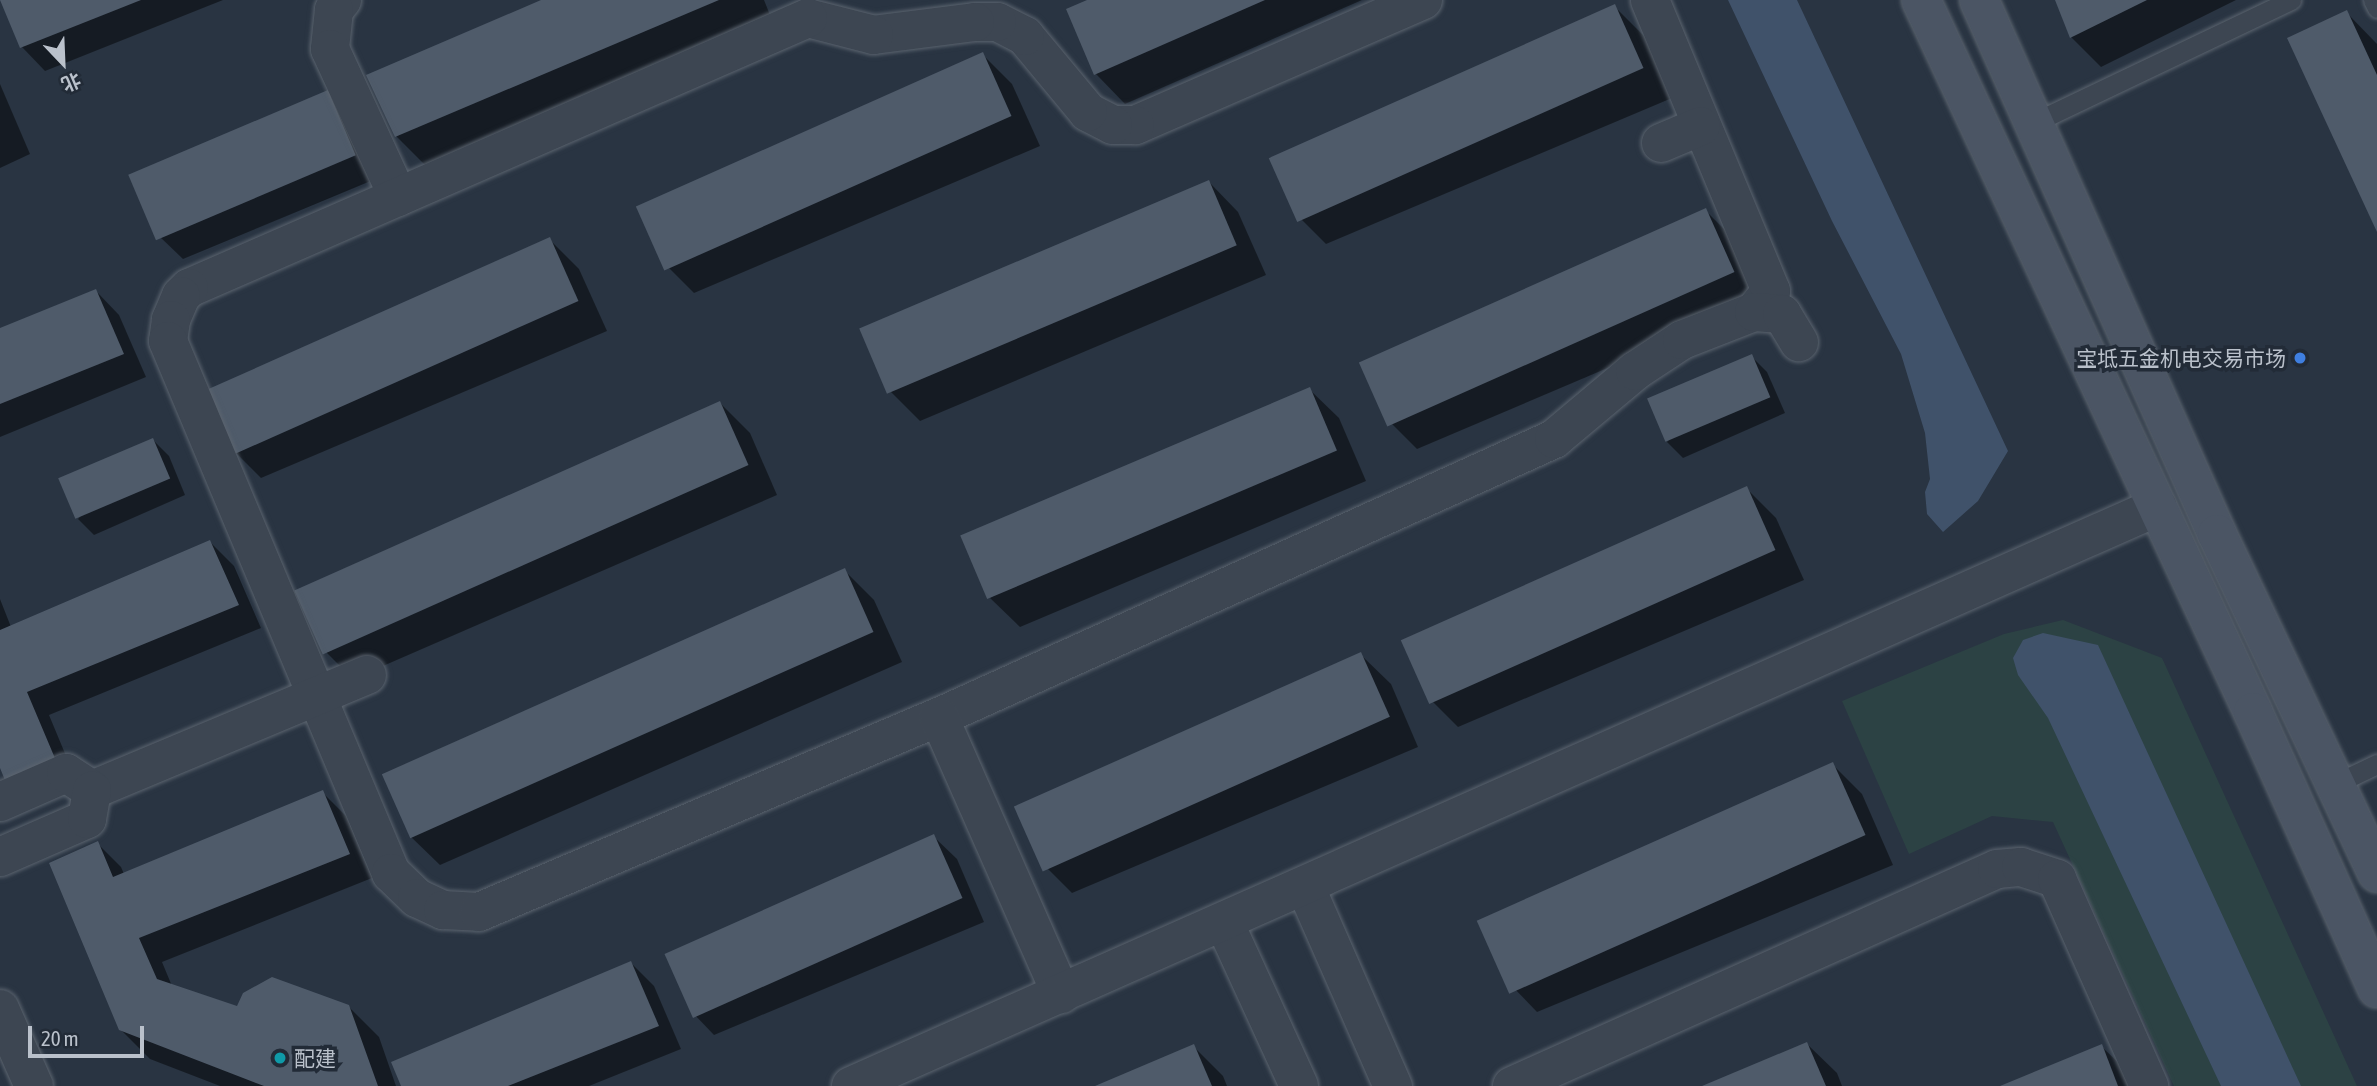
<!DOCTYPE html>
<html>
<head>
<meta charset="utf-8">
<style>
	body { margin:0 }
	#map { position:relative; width:2377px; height:1086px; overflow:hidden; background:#293442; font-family:"Asap Condensed","Noto Sans SC",sans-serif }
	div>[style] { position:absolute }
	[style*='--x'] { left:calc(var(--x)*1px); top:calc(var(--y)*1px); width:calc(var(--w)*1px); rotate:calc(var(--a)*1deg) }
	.green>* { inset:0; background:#2c4244 }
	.water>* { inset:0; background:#40526a }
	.shadow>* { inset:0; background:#0007 }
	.building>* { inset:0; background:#4f5b6a; transform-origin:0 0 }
	.roads { filter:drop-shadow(0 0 2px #5b646f) drop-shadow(0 0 2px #5b646f) }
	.service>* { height:19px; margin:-9.5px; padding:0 9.5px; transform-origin:9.5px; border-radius:9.5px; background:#3d4652 }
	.minor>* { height:38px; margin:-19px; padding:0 19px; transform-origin:19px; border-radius:19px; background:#3d4652 }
	.secondary>* { height:38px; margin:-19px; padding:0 19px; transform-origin:19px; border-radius:19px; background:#4b5564 }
	.dots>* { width:19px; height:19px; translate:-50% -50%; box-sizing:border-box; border:4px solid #222b37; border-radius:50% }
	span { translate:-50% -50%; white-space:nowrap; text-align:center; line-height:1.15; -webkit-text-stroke:7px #222b37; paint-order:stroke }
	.poi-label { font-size:21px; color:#bac1cb }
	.right { translate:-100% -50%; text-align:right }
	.left { translate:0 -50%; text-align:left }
	.north { position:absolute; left:28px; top:28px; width:70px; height:70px; -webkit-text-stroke:5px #222b37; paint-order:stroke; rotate:157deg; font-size:19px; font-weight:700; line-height:28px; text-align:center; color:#bac1cb }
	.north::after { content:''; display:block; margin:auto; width:24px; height:32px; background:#bac1cb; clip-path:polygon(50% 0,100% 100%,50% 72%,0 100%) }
	.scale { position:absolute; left:28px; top:1026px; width:116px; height:32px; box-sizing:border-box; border:4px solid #bac1cb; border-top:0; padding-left:9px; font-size:21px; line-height:24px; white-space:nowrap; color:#bac1cb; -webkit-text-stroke:5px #222b37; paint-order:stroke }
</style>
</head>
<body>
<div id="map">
	<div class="green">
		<div style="clip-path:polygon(2063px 620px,2162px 658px,2357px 1086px,2174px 1086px,2053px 822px,1992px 816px,1909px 854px,1842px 701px,2004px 634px)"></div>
	</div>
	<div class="water">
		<div style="clip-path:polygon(1728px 0,1797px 0,2008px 451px,1978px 501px,1943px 532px,1927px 514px,1925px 492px,1930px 479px,1925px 433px,1901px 354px,1832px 221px)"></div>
		<div style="clip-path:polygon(2043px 633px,2098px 645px,2301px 1086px,2221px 1086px,2048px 718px,2018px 675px,2013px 658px,2023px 640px)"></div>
	</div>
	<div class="shadow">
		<div style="clip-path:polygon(1px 0,223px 0,45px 71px,22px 47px)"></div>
		<div style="clip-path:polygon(545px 0,764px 0,772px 20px,426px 166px,396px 136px)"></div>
		<div style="clip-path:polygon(1092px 0,1362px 0,1125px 104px,1096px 74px)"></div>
		<div style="clip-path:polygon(2057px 0,2236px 0,2101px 67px,2071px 37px)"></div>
		<div style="clip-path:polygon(1614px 6px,1644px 36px,1672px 98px,1326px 244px,1296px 214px)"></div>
		<div style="clip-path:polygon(2346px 12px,2377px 44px,2377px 228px)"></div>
		<div style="clip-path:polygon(982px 54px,1012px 84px,1040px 146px,694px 293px,664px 263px)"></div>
		<div style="clip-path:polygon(0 84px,30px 154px,0 168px)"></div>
		<div style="clip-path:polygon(328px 92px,378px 178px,183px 259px,159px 236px)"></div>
		<div style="clip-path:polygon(1209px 182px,1238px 212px,1266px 275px,920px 421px,890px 391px)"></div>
		<div style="clip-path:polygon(1705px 210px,1735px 240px,1763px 302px,1417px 449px,1387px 419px)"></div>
		<div style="clip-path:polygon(549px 239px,579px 269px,607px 331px,261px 478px,231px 448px)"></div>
		<div style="clip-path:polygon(96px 291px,119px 315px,146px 377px,0 437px,0 330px)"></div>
		<div style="clip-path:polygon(1751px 356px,1767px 372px,1785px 413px,1683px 458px,1667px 442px)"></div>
		<div style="clip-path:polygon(1309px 389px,1339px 418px,1366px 481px,1020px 627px,990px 598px)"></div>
		<div style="clip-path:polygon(720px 403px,750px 433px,777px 495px,353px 679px,323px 649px)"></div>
		<div style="clip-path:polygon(153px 440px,169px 456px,185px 495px,94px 535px,78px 519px)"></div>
		<div style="clip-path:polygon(1746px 488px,1776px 518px,1804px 580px,1458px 727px,1428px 697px)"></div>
		<div style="clip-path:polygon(210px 542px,234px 566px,261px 628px,49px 715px,79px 787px,0 764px,0 599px,11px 627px)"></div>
		<div style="clip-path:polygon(844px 570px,874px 600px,902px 662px,440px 865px,410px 836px)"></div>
		<div style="clip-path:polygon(1361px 655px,1391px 684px,1418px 747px,1072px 893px,1042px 863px)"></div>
		<div style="clip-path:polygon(1832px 764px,1862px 794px,1893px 865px,1537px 1012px,1508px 982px)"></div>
		<div style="clip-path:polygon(322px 792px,346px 816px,372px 878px,162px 962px,172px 986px,237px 1009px,348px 1006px,379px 1037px,396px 1086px,220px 1086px,150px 1059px,120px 1029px,97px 843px,121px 867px,124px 874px)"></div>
		<div style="clip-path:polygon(933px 836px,957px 859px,984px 922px,714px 1035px,691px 1011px)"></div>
		<div style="clip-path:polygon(631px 963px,654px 986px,681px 1049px,589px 1086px,403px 1086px)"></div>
		<div style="clip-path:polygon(1807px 1044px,1837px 1073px,1842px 1086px,1707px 1086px)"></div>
		<div style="clip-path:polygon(1193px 1046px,1223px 1076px,1227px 1086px,1099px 1086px)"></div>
		<div style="clip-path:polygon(2101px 1046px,2125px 1069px,2131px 1086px,2004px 1086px)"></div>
	</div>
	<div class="building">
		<div style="clip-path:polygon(0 0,141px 0,20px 48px)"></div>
		<div style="clip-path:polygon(541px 0,719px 0,395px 137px,366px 75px)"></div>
		<div style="clip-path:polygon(1087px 0,1265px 0,1094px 75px,1066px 9px)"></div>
		<div style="clip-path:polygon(2055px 0,2147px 0,2070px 38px)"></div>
		<div style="left:1615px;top:4px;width:70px;height:379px;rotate:66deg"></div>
		<div style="clip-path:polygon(2347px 10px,2377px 75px,2377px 232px,2287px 38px)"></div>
		<div style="left:983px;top:52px;width:70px;height:380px;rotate:66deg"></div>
		<div style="left:328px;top:90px;width:71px;height:217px;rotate:67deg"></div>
		<div style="left:1209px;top:180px;width:71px;height:380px;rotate:67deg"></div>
		<div style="left:1706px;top:208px;width:70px;height:380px;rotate:66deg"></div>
		<div style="left:550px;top:237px;width:70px;height:380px;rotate:66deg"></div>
		<div style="clip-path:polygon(96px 289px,124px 354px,0 404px,0 328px)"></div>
		<div style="left:1752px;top:354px;width:47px;height:114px;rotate:67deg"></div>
		<div style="left:1310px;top:387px;width:69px;height:380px;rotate:67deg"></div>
		<div style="left:720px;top:401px;width:70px;height:466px;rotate:66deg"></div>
		<div style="left:153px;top:438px;width:44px;height:103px;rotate:67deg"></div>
		<div style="left:1747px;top:486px;width:70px;height:379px;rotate:66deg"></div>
		<div style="clip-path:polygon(210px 540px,239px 605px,27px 692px,57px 763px,7px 785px,0 768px,0 630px)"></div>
		<div style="left:845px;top:568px;width:70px;height:507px;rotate:66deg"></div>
		<div style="left:1361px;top:652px;width:71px;height:380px;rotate:66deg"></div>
		<div style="left:1833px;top:762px;width:80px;height:390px;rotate:66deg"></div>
		<div style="clip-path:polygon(323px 790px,350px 854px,139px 938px,157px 979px,237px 1006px,243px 993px,272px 977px,349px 1005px,378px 1086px,264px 1086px,119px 1030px,49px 863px,98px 841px,113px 877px)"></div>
		<div style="left:934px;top:834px;width:70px;height:295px;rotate:66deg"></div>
		<div style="clip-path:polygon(631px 961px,659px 1026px,508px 1086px,401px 1086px,391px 1062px)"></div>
		<div style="clip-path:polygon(1807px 1042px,1826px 1086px,1702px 1086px)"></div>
		<div style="clip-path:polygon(1194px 1044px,1212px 1086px,1095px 1086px)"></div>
		<div style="clip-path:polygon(2102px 1044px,2118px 1086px,2000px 1086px)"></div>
	</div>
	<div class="roads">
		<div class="service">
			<div style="--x:2373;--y:0;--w:9;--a:63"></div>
			<div style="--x:2033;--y:123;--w:286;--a:-25.5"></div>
			<div style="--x:2335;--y:784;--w:47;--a:-25.5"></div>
		</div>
		<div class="minor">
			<div style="--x:342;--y:0;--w:13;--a:129"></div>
			<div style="--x:334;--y:10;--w:39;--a:96"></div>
			<div style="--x:330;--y:49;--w:163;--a:65.3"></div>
			<div style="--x:1423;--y:0;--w:314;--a:156.5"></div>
			<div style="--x:1135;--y:125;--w:22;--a:180"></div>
			<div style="--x:1113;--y:125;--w:28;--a:-153"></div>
			<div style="--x:1088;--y:112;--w:99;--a:-129.7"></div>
			<div style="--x:1025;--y:36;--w:31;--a:-153"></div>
			<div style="--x:997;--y:22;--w:22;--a:180"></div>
			<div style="--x:975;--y:22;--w:102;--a:172.7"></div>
			<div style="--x:874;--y:35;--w:68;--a:-165.6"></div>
			<div style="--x:808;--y:18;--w:675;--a:156.43"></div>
			<div style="--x:189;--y:288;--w:11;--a:135"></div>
			<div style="--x:181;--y:296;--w:26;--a:113"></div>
			<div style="--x:171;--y:320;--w:21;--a:98"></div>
			<div style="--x:168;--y:341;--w:577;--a:67.26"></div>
			<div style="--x:391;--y:873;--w:36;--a:44"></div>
			<div style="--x:417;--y:898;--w:29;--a:25"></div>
			<div style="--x:443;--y:910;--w:36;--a:3"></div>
			<div style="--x:479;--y:912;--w:500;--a:-23"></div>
			<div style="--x:939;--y:717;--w:675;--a:-24.32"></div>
			<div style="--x:1554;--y:439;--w:106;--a:-40"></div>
			<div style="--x:1635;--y:371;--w:56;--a:-33.4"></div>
			<div style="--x:1682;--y:340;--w:77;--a:-21.3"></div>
			<div style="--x:1754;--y:312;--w:27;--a:-51"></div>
			<div style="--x:1771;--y:291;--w:315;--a:-112.6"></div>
			<div style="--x:1661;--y:143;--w:43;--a:-23"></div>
			<div style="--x:1754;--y:312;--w:28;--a:4"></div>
			<div style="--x:1782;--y:314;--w:33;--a:59"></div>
			<div style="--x:939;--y:717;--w:303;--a:66.2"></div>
			<div style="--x:92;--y:790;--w:298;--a:-22.7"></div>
			<div style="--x:0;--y:802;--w:72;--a:-23.7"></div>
			<div style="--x:66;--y:773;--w:31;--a:33"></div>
			<div style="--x:0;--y:857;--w:95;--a:-23.6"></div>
			<div style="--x:87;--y:819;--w:29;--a:-80"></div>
			<div style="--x:1305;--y:886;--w:219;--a:66.3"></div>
			<div style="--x:1224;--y:922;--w:180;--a:65.4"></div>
			<div style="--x:0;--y:1009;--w:84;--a:66.2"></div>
			<div style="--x:851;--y:1086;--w:1429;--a:-23.91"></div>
			<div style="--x:1512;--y:1086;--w:531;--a:-24.1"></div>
			<div style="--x:1997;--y:869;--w:24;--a:-5"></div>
			<div style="--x:2021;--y:867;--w:38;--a:18"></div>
			<div style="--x:2057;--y:879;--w:227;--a:66"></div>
		</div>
		<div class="secondary">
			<div style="--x:1921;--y:0;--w:786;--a:65"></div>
			<div style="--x:2253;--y:712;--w:303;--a:65.8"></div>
			<div style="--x:1979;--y:0;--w:585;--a:65.98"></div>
			<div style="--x:2217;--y:534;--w:375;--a:64.7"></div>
		</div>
	</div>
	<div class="dots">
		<div style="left:2300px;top:358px;background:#3f7fe0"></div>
		<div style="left:280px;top:1058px;background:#0f9aa8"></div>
	</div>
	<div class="poi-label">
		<span class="right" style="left:2286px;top:358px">宝坻五金机电交易市场</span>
		<span class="left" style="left:294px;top:1058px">配建</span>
	</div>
	<div class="north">北</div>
	<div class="scale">20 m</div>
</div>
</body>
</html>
